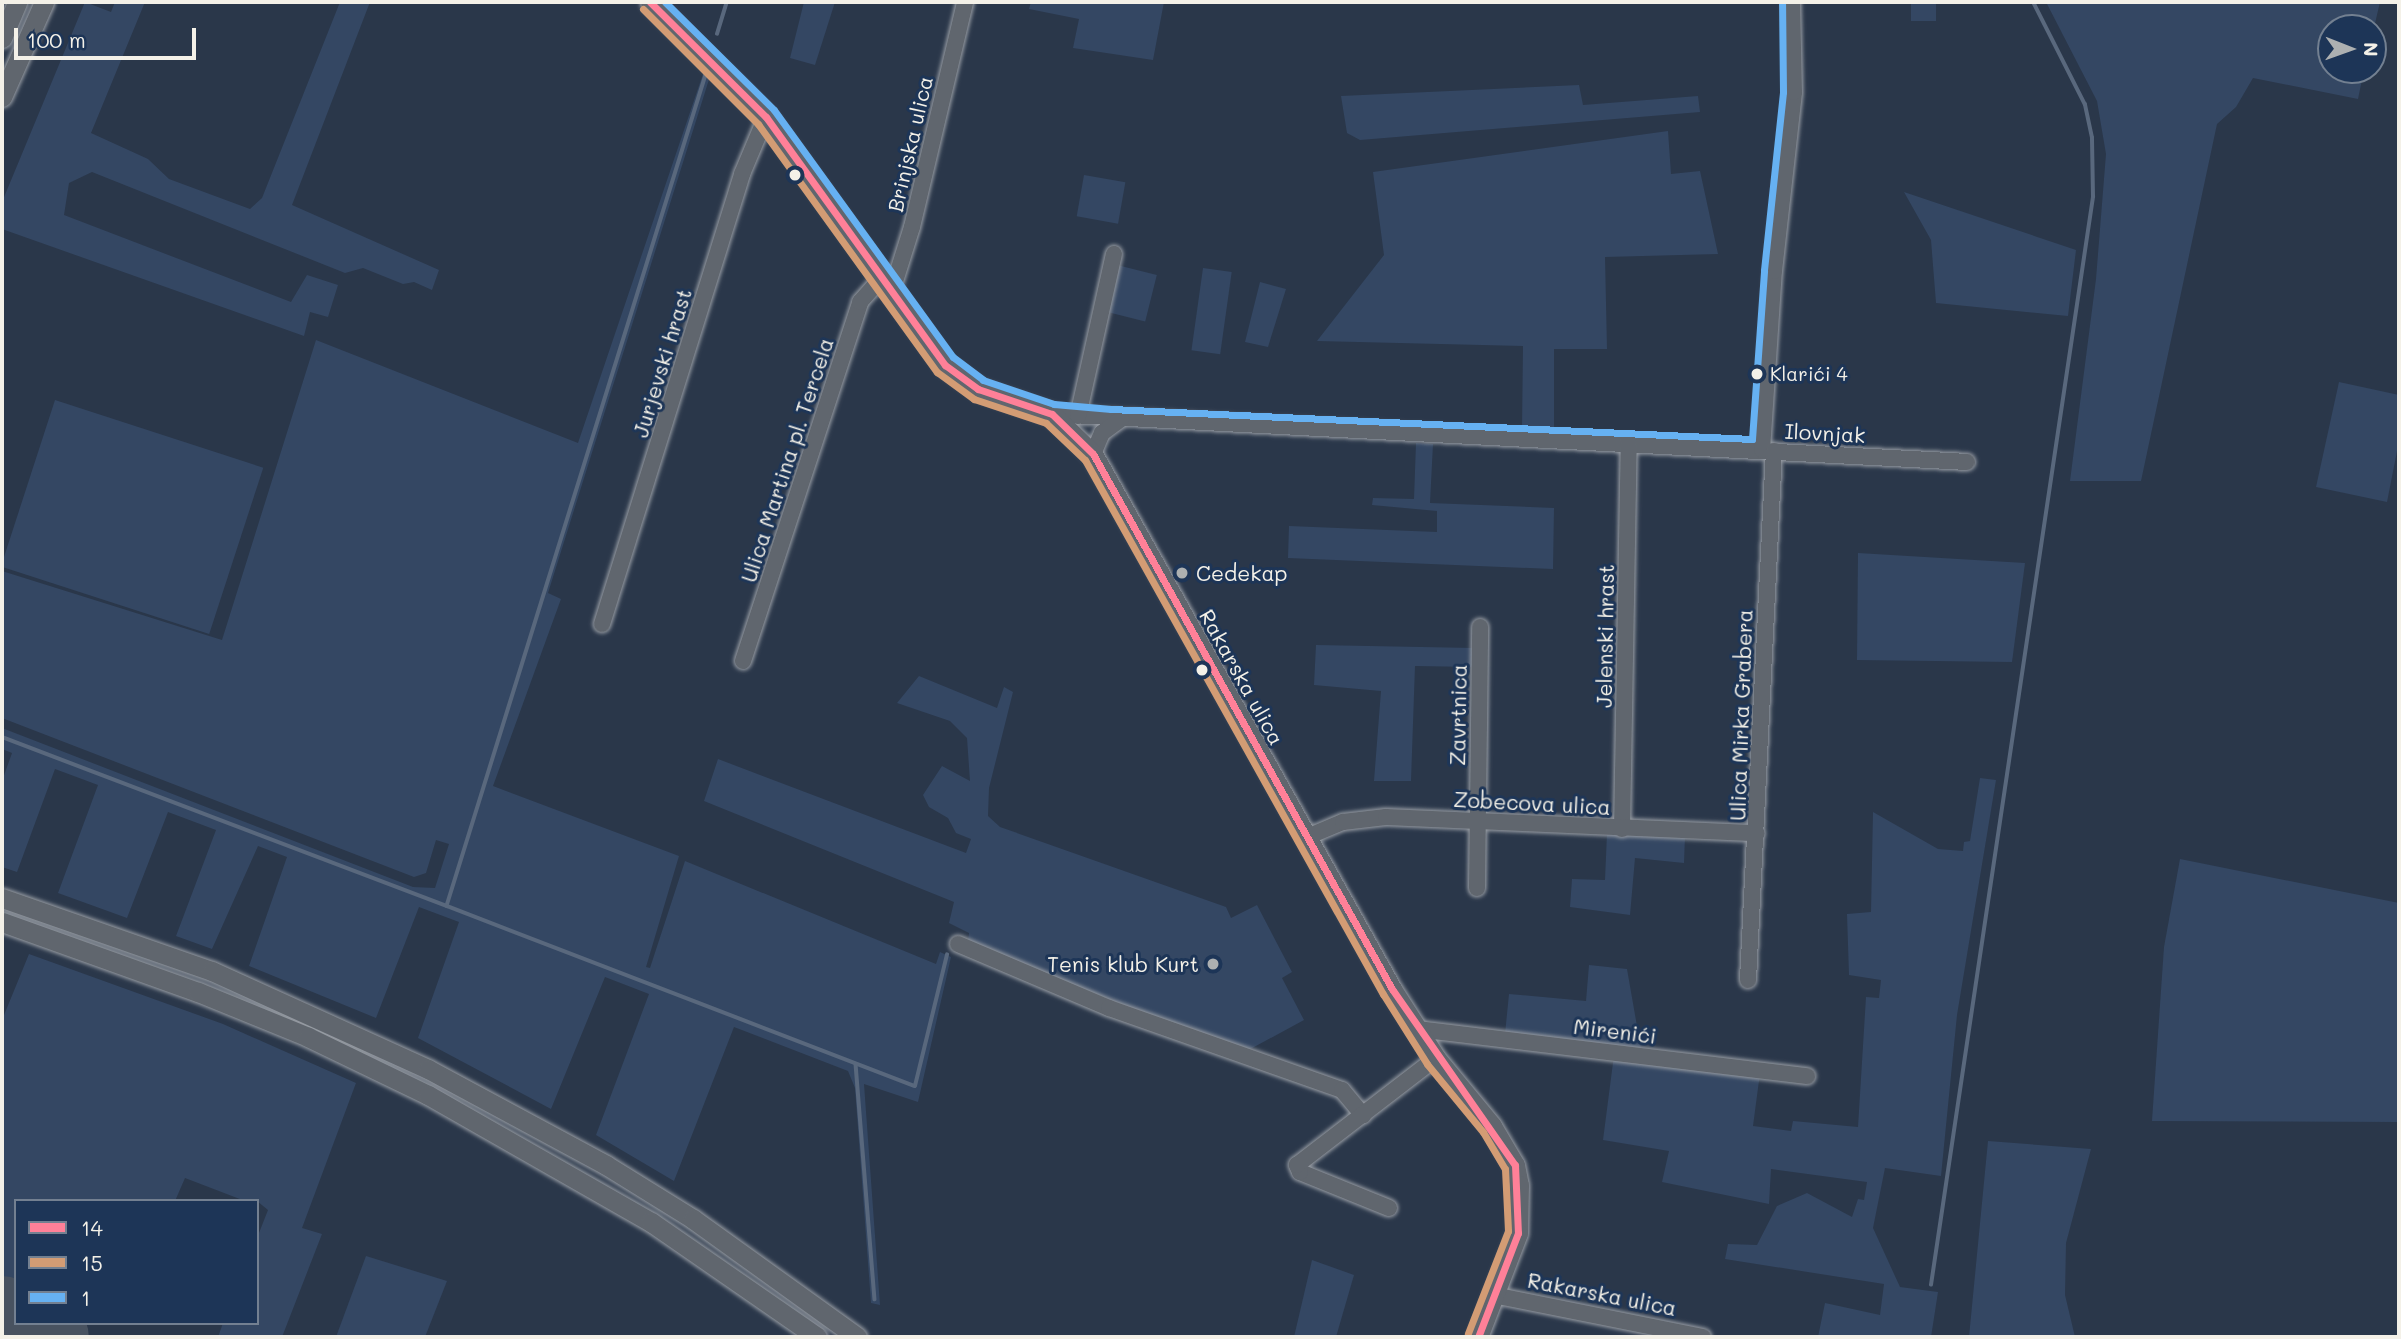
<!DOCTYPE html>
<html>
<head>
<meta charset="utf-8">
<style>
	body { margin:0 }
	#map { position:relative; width:2401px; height:1339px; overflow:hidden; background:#2a374a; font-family:Mali,sans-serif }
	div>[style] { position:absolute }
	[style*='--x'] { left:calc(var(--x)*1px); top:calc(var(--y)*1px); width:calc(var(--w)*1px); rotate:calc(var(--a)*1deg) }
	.green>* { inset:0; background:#344763; transform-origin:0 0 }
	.stream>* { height:3.5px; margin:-1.75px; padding:0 1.75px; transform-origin:1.75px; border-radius:1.75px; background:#59687d }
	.runway>* { height:82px; margin:-41px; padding:0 41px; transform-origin:41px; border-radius:41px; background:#485260 }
	.roads { filter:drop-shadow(0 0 2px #979ca3) drop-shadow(0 0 2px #979ca3) }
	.minor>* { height:16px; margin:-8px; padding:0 8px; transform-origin:8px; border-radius:8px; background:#60666e }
	.major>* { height:19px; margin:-9.5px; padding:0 9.5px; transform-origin:9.5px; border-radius:9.5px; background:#60666e }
	.bus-1>* { height:7px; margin:-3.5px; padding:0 3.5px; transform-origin:3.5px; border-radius:3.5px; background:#ff8098 }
	.bus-2>* { height:7px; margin:-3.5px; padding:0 3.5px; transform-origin:3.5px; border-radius:3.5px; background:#d39c74 }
	.bus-3>* { height:7px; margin:-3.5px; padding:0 3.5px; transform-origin:3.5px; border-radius:3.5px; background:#66b1f2 }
	.dots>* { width:19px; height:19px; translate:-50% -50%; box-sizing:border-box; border:4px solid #1d3557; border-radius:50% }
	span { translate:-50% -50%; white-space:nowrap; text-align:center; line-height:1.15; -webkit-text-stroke:6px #1d3557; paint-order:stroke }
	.bus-label { font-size:19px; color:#f4f1e8 }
	.left { translate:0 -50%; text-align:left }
	.street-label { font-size:21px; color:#f4f1e8 }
	.poi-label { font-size:21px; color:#f4f1e8 }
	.right { translate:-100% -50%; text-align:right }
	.frame { position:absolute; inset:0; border:4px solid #f4f1e8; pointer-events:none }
	.legend { position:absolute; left:14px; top:1199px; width:245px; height:126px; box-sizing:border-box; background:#1d3557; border:2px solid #738091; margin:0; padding:9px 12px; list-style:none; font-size:21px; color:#f4f1e8 }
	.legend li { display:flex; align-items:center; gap:14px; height:35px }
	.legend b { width:35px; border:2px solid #738091 }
	.north { position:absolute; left:2317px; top:14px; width:70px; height:70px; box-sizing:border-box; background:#1d3557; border:2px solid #738091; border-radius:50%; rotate:91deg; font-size:19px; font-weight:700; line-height:28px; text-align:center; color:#f4f1e8 }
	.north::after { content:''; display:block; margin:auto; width:24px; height:32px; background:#adb0b1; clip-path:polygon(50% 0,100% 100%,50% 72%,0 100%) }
	.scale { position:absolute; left:14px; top:28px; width:182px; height:32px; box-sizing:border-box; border:4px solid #f4f1e8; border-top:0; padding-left:9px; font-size:21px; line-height:24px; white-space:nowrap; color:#f4f1e8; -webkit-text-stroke:5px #1d3557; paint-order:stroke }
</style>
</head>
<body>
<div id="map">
	<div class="green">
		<div style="clip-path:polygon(85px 2px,111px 12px,115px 2px,145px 2px,91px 133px,148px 159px,169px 179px,250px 209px,262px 198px,340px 2px,370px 2px,292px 205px,439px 270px,432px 290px,414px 282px,403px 284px,363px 268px,345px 273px,92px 172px,69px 183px,64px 215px,291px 302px,307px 275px,338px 285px,328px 317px,310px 312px,304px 336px,2px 229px,2px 202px)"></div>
		<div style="clip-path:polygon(804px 2px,835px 2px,815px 65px,790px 58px)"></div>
		<div style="clip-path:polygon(1031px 2px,1164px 2px,1153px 60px,1073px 48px,1079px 19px,1029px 9px)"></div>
		<div style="left:1911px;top:2px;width:25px;height:19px"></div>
		<div style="clip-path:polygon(2046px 2px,2380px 2px,2373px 32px,2373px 28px,2331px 28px,2331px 70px,2364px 70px,2358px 99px,2253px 78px,2236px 107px,2217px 124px,2141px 481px,2070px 481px,2096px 279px,2106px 154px,2097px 101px)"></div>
		<div style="clip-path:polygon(705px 68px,711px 73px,548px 593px,561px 599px,493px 786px,679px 856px,646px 967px,650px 968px,685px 861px,936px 964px,940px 952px,951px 957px,918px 1102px,864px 1084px,880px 1305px,871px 1303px,855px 1088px,848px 1071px,734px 1027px,674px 1181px,596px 1135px,649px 994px,605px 977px,551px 1109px,418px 1038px,459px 922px,419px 907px,376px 1018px,249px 966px,287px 857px,258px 846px,212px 949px,176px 936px,216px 830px,168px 812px,127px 918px,58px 893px,98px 785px,55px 769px,17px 872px,2px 867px,2px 781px,12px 753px,2px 749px,2px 728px,413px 887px,435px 888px,449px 844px,436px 840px,426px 873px,414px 877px,2px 718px,2px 571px,222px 640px,316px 340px,578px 443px)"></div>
		<div style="clip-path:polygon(1579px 85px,1583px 105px,1698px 96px,1700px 112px,1360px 140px,1347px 133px,1341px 96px)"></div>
		<div style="clip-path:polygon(1668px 131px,1671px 174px,1700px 171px,1718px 254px,1605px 257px,1607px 349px,1554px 349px,1554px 430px,1522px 429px,1523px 346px,1317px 341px,1384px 255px,1373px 172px)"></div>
		<div style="left:1084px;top:175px;width:42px;height:42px;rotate:10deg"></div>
		<div style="clip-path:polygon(1904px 192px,2076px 250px,2068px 316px,1936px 303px,1931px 240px)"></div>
		<div style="left:1117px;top:265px;width:41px;height:48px;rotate:14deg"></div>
		<div style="left:1203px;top:268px;width:29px;height:83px;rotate:8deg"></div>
		<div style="clip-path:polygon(1260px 282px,1286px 289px,1268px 347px,1245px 342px)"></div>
		<div style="clip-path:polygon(2339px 382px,2399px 395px,2399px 441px,2387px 502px,2316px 487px)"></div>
		<div style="left:55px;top:400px;width:219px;height:175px;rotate:18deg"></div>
		<div style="clip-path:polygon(1416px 443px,1433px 444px,1430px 503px,1554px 508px,1553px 569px,1288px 558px,1289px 526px,1437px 532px,1437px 511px,1372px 505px,1373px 498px,1414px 499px)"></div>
		<div style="clip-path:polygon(1858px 553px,2025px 563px,2012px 662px,1857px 660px)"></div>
		<div style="clip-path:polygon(1316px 645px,1474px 648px,1474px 667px,1415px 666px,1411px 781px,1374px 781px,1381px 691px,1314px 685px)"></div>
		<div style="clip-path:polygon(919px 676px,997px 708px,1004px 687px,1013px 692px,989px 788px,988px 816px,1000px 827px,1226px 907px,1231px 918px,1257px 905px,1292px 972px,1282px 978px,1304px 1020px,1243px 1053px,968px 942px,969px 933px,949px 923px,954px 902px,704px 801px,718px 759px,966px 853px,971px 839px,956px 833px,948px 818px,929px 807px,923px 795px,942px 766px,970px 781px,967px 738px,950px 721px,897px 703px)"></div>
		<div style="clip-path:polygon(1980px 778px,1996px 780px,1957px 1015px,1941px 1176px,1885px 1168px,1873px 1228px,1900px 1287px,1938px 1292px,1931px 1337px,1818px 1337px,1825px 1303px,1880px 1315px,1884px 1284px,1725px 1259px,1728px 1244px,1757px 1245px,1777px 1206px,1807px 1193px,1852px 1217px,1858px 1199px,1864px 1200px,1867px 1182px,1771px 1169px,1769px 1204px,1662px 1182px,1669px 1151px,1603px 1140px,1614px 1055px,1760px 1073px,1753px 1126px,1791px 1131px,1793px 1121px,1858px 1127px,1866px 997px,1879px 998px,1881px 980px,1849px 975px,1847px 914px,1871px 912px,1873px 812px,1938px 849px,1963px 851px,1964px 842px,1970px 841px)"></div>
		<div style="clip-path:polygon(1607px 833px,1685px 836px,1684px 863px,1635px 858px,1630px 915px,1570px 907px,1572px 879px,1605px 880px)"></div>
		<div style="clip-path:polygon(2180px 859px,2399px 903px,2399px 1122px,2152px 1121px,2164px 947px)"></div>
		<div style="clip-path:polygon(29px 954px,223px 1024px,356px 1083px,302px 1228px,322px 1234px,282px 1337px,218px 1337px,223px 1323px,257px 1323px,257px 1238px,268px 1210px,257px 1201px,245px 1201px,185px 1178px,175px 1201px,16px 1201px,16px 1295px,2px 1289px,2px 1020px)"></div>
		<div style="clip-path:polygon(1589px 965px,1627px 969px,1641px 1049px,1505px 1034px,1509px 994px,1586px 1001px)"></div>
		<div style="clip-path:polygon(1988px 1141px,2091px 1149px,2066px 1243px,2065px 1295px,2075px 1337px,1969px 1337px)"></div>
		<div style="clip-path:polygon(366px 1256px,447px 1281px,425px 1337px,336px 1337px)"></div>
		<div style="clip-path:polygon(1312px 1260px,1354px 1275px,1336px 1337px,1294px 1337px)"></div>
	</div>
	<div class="stream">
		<div style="--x:717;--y:34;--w:34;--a:-73"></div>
		<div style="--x:706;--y:75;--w:870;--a:107.31"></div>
		<div style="--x:447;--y:906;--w:501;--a:21.04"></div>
		<div style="--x:915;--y:1086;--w:135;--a:-76.3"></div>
		<div style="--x:2;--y:737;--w:476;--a:20.8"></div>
		<div style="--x:856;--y:1064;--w:236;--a:85.4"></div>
		<div style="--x:1931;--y:1285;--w:1100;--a:-81.53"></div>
		<div style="--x:2093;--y:197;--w:59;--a:-91"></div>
		<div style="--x:2092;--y:138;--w:34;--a:-102"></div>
		<div style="--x:2085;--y:105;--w:115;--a:-116.8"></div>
	</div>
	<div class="runway">
		<div style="--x:2;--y:1317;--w:50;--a:23.5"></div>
	</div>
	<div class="roads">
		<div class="minor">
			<div style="--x:891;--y:294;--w:70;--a:-72.6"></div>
			<div style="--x:912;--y:227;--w:231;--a:-76.7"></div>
			<div style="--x:1052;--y:414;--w:916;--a:3"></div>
			<div style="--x:1078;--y:416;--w:166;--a:-77.5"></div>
			<div style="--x:1762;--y:450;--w:179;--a:-86.2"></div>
			<div style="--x:1774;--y:271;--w:180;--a:-83.6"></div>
			<div style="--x:1794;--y:92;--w:90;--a:-91.3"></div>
			<div style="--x:1093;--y:454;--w:23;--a:-67"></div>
			<div style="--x:1102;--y:433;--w:24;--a:-36"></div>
			<div style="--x:602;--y:624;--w:471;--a:-72.7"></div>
			<div style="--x:742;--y:174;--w:62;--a:-67.2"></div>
			<div style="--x:743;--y:661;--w:378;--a:-71.9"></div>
			<div style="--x:860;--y:302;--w:31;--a:-48"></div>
			<div style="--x:1622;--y:829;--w:385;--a:-89"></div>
			<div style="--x:1307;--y:837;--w:39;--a:-23"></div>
			<div style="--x:1343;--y:822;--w:43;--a:-6.6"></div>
			<div style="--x:1386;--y:817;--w:371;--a:2.5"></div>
			<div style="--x:1477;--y:888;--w:261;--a:-89.3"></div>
			<div style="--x:958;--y:944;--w:164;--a:23"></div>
			<div style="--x:1109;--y:1008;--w:247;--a:19.4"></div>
			<div style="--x:1342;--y:1090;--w:33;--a:50"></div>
			<div style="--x:1748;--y:980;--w:530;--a:-87.19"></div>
			<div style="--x:1417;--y:1029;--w:393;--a:6.9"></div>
			<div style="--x:1389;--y:1208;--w:96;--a:-158"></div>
			<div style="--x:1300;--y:1172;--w:8;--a:-113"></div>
			<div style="--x:1297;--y:1165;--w:175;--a:-37.6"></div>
			<div style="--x:1493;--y:1295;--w:214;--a:11.3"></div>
		</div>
		<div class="major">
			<div style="--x:650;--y:2;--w:163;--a:44.8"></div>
			<div style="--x:766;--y:117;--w:306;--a:54.2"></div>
			<div style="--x:945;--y:365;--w:41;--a:36"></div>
			<div style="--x:978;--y:389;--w:78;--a:18.7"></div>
			<div style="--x:1052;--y:414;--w:57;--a:44.3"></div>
			<div style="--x:1093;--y:454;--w:613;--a:60.8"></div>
			<div style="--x:1392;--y:989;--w:82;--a:57.5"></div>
			<div style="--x:1436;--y:1058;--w:88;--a:50.5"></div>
			<div style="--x:1492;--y:1126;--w:45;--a:59.5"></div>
			<div style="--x:1515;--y:1165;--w:20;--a:79"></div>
			<div style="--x:1519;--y:1185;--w:48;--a:91.2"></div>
			<div style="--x:1518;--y:1233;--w:111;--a:111"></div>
			<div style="--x:2;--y:38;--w:39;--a:-67"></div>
			<div style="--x:2;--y:97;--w:104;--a:-66.1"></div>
			<div style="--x:2;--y:898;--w:222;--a:19.2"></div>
			<div style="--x:212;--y:971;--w:237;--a:24.4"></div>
			<div style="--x:428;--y:1069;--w:202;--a:28.3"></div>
			<div style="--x:606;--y:1165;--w:102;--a:31.8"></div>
			<div style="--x:693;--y:1219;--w:202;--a:35.7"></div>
			<div style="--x:2;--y:922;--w:208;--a:19.7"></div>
			<div style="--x:198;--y:992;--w:119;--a:22.2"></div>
			<div style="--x:308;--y:1037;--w:133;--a:25.8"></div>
			<div style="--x:428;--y:1095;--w:257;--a:29.7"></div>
			<div style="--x:651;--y:1222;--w:202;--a:34.7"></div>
		</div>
	</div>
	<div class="bus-1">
		<div style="--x:650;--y:2;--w:163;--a:44.8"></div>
		<div style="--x:766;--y:117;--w:306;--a:54.2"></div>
		<div style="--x:945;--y:365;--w:41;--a:36"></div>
		<div style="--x:978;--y:389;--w:78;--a:18.7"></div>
		<div style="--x:1052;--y:414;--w:57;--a:44.3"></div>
		<div style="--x:1093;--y:454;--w:613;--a:60.8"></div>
		<div style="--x:1392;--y:989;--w:215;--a:55.1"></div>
		<div style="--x:1515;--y:1165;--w:68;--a:87.5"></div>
		<div style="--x:1518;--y:1233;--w:111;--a:111"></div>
	</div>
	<div class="bus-2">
		<div style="--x:643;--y:9;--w:163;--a:45"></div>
		<div style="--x:758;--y:124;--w:306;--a:54.2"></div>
		<div style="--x:937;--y:372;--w:46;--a:36.1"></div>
		<div style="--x:974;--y:399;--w:76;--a:18.4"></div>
		<div style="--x:1046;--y:423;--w:54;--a:43.5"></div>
		<div style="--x:1085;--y:460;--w:612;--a:60.84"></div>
		<div style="--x:1383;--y:994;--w:83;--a:57.8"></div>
		<div style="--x:1427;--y:1064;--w:88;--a:50.5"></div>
		<div style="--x:1483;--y:1132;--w:43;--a:59.3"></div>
		<div style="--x:1505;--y:1169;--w:62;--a:87.2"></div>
		<div style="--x:1508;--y:1231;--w:110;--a:111.4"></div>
	</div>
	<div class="bus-3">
		<div style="--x:665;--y:2;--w:153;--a:44.7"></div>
		<div style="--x:774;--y:110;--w:305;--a:54.1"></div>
		<div style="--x:953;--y:357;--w:38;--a:37"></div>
		<div style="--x:983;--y:380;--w:75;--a:18.7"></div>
		<div style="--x:1054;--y:404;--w:57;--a:5"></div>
		<div style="--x:1111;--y:409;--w:642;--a:2.68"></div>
		<div style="--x:1752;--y:439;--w:169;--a:-85.9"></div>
		<div style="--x:1764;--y:270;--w:179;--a:-83.9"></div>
		<div style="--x:1783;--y:92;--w:90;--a:-90.6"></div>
	</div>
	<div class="dots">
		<div style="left:795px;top:175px;background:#f4f1e8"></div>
		<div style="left:1757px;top:374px;background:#f4f1e8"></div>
		<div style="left:1182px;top:573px;background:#adb0b1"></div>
		<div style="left:1202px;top:670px;background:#f4f1e8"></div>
		<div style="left:1213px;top:964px;background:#adb0b1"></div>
	</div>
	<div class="bus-label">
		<span class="left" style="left:1770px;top:374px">Klarići 4</span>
	</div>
	<div class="street-label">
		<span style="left:910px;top:144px;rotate:-77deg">Brinjska ulica</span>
		<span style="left:662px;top:363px;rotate:-73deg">Jurjevski hrast</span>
		<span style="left:1825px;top:433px;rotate:3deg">Ilovnjak</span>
		<span style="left:787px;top:460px;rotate:-72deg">Ulica Martina pl. Tercela</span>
		<span style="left:1605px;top:636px;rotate:-89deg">Jelenski hrast</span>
		<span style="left:1242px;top:677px;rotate:61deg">Rakarska ulica</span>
		<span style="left:1458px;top:715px;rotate:-89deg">Zavrtnica</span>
		<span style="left:1741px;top:715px;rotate:-88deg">Ulica Mirka Grabera</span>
		<span style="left:1532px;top:803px;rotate:3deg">Zobecova ulica</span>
		<span style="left:1615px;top:1031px;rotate:7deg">Mirenići</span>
		<span style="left:1602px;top:1294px;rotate:11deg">Rakarska ulica</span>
	</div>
	<div class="poi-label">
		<span class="left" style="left:1196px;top:573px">Cedekap</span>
		<span class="right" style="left:1199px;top:964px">Tenis klub Kurt</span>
	</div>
	<div class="frame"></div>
	<ul class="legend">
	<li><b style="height:9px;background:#ff8098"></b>14</li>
	<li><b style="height:9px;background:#d39c74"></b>15</li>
	<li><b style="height:9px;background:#66b1f2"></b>1</li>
	</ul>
	<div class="north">N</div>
	<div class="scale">100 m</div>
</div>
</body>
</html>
